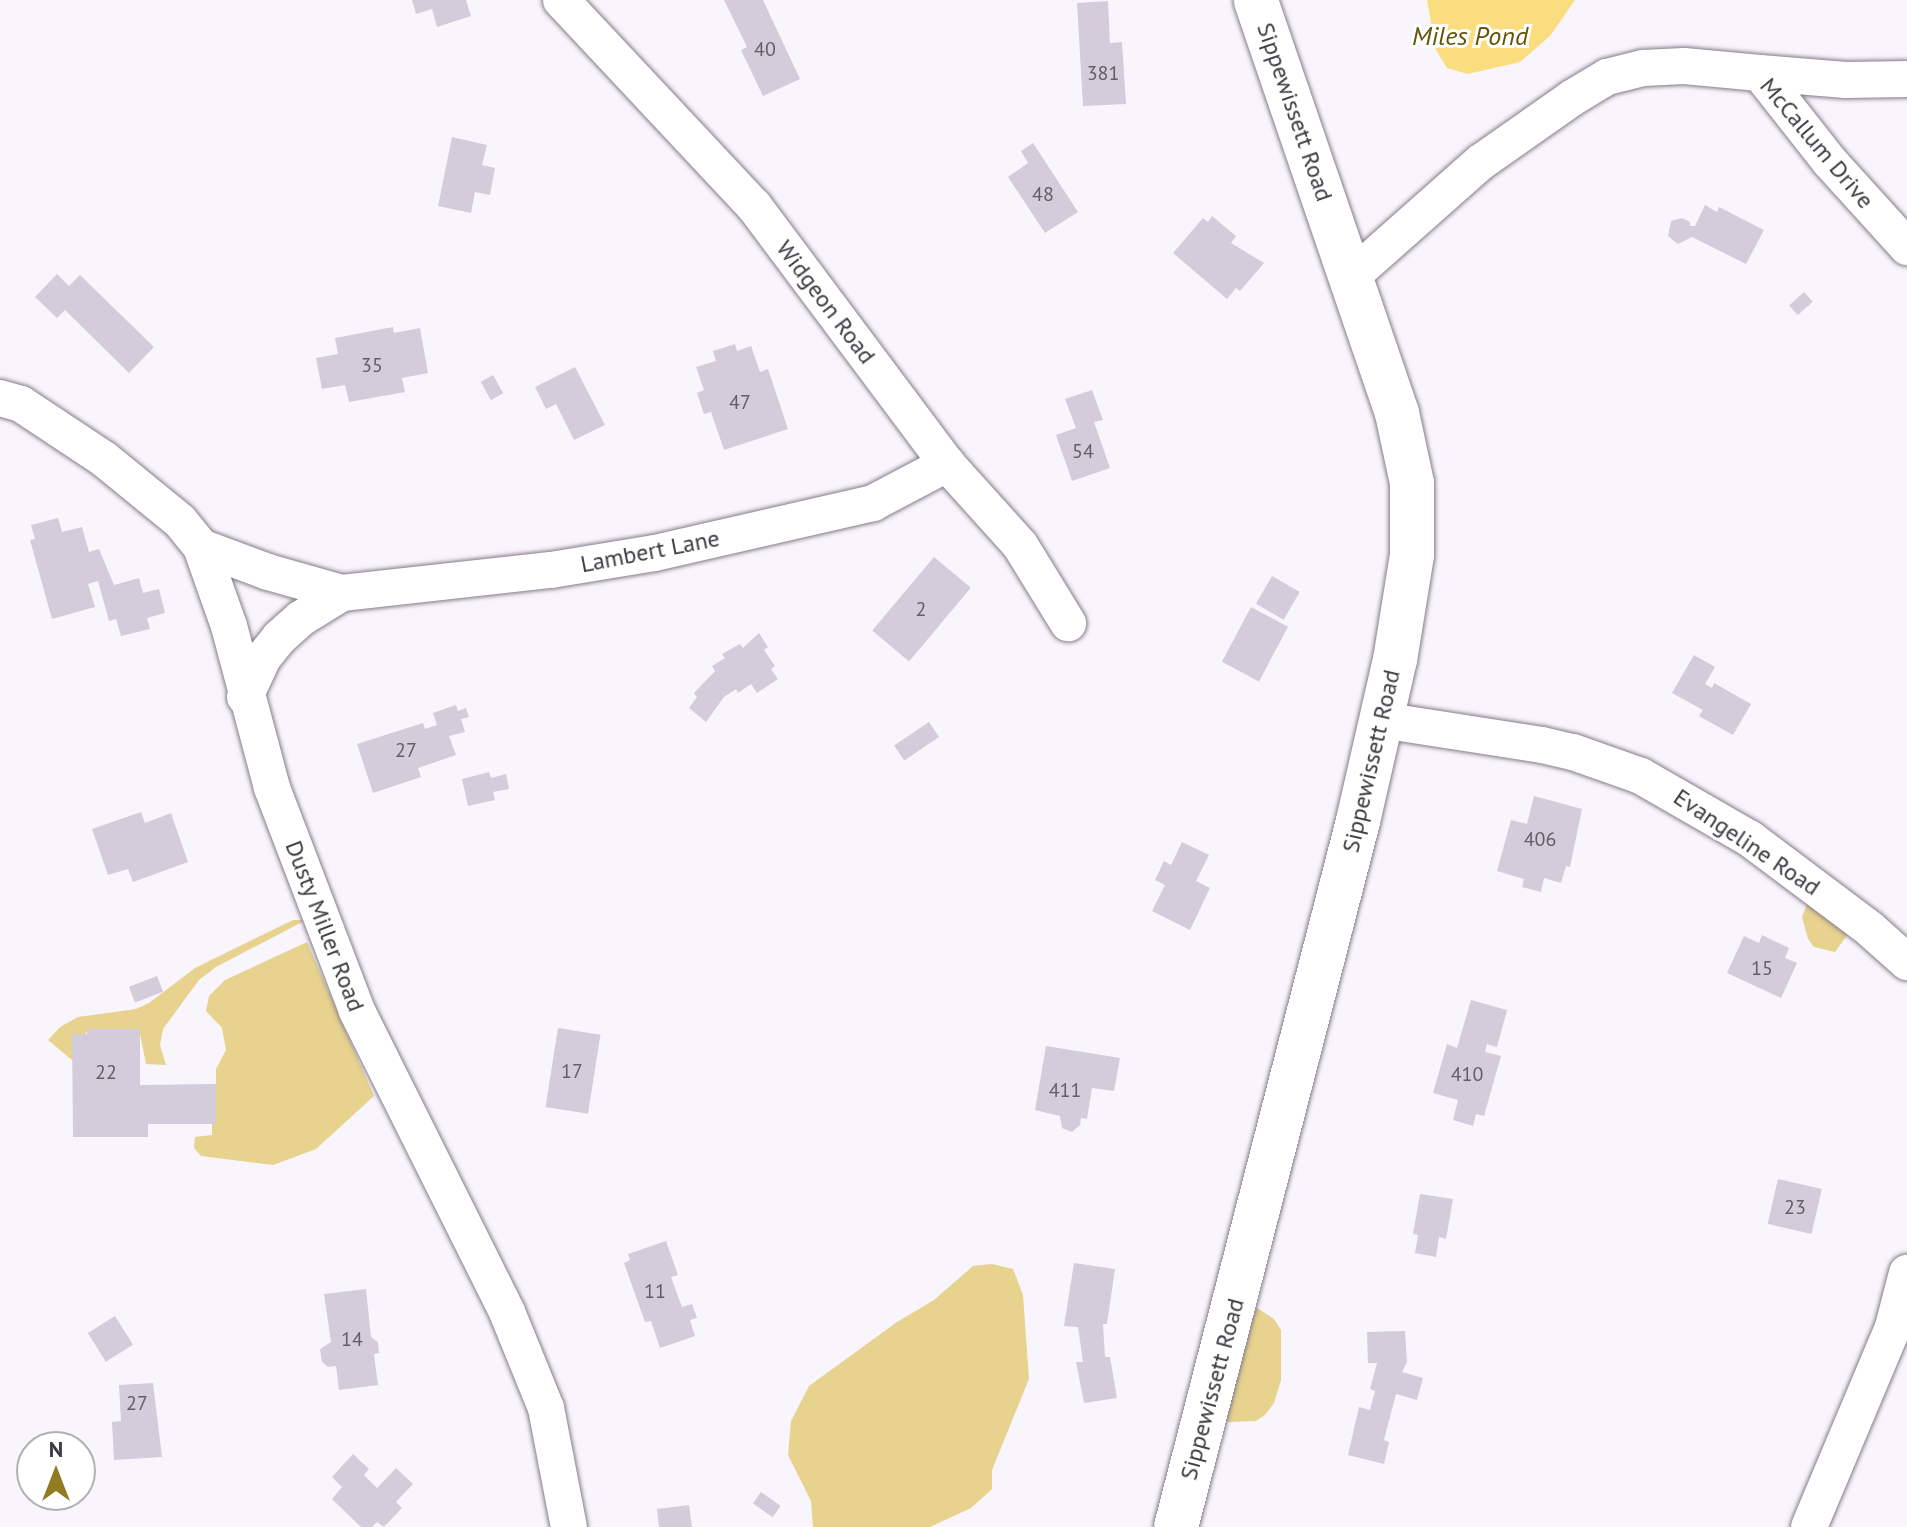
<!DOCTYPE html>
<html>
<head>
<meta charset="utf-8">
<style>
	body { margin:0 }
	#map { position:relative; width:1907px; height:1527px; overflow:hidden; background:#f9f5fd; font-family:"PT Sans",sans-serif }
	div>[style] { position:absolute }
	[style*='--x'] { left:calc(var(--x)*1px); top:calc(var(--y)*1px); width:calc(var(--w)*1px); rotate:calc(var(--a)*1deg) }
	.green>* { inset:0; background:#e7d28e }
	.water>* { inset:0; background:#f9dd7f }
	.building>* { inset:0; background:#d4ccda; transform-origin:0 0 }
	.roads { filter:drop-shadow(0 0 2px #847d89) drop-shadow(0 0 2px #847d89) }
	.minor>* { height:36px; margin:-18px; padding:0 18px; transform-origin:18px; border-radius:18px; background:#fff }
	.major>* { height:44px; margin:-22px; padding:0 22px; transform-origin:22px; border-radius:22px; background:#fff }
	span { translate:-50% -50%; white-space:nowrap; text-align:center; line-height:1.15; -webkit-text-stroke:6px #fff; paint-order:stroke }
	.number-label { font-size:20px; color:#635e66 }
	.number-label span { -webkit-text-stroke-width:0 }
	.street-label { font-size:24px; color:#3d3a40 }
	.water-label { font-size:26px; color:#645205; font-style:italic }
	.north { position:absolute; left:16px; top:1431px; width:80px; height:80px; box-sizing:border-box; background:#fff; border:2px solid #b1b0b3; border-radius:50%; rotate:0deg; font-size:22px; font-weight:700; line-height:32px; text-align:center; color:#3d3a40 }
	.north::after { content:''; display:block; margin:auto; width:28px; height:36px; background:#927a20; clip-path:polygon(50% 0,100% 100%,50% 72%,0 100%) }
</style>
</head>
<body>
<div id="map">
	<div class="green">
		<div style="clip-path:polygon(1810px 896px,1853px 927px,1835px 952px,1814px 947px,1808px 939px,1802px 917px)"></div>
		<div style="clip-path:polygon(293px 920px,306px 920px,216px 967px,199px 980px,163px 1029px,160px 1045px,166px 1065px,146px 1064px,139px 1029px,88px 1029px,72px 1060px,48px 1040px,60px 1027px,78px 1017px,136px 1009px,149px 1003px,195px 968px)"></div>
		<div style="clip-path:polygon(307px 942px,374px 1096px,316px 1149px,273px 1165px,201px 1156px,194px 1148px,195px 1137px,212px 1135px,212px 1124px,216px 1123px,216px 1069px,226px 1050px,222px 1028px,206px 1011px,209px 996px,225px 980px)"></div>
		<div style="clip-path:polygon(992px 1264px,1013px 1269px,1023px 1295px,1029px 1379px,992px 1470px,992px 1489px,971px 1508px,930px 1527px,813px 1527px,811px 1501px,788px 1455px,791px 1421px,809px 1386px,897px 1322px,934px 1300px,973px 1266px)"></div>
		<div style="clip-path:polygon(1251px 1304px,1274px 1319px,1281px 1330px,1281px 1380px,1274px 1403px,1265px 1415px,1256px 1421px,1229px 1422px,1225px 1420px)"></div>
	</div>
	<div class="water">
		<div style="clip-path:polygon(1427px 0,1575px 0,1550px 36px,1520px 62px,1468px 74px,1447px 68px,1436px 50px)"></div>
	</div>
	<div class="building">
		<div style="clip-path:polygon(412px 0,466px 0,471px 16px,437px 27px,432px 9px,416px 14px)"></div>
		<div style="clip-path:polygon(724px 0,763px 0,800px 79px,763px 96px,741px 50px,747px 47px)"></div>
		<div style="clip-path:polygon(1108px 1px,1110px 43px,1122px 42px,1126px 104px,1083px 106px,1077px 3px)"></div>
		<div style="clip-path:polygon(452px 137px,487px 145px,482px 165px,495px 168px,490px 195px,475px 192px,471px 213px,438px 206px)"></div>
		<div style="clip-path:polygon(1033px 143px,1078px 212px,1045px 233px,1008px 177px,1028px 163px,1021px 151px)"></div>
		<div style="clip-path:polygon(1705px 205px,1717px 212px,1719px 207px,1764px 230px,1746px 264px,1692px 237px,1678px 244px,1668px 236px,1671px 221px,1682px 218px,1690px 222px,1690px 226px,1695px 226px)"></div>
		<div style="clip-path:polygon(1212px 216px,1236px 236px,1231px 243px,1264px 263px,1240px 291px,1236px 288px,1227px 299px,1173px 253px,1203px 218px,1208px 222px)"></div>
		<div style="clip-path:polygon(57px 274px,69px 286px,80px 275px,154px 347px,129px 373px,65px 310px,57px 318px,35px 297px)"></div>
		<div style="left:1804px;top:292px;width:13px;height:20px;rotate:48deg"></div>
		<div style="clip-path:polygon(393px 327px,394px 333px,420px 328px,428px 373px,402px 378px,405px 392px,349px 402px,345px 385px,322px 389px,316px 358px,338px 354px,335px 338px)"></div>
		<div style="clip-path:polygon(735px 344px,737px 351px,751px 346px,760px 372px,768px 369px,788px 429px,724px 450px,711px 412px,704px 414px,697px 393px,704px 390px,696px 367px,716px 361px,713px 351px)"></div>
		<div style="clip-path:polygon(575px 367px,605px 425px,574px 440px,556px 404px,546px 409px,535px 387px)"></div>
		<div style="left:493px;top:375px;width:21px;height:14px;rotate:61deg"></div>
		<div style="clip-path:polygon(1092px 390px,1103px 420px,1094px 422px,1110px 468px,1072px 481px,1056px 435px,1076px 428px,1065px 399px)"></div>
		<div style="clip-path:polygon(58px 518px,62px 532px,82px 527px,89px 552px,99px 549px,114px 585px,139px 578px,143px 593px,159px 589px,165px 613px,147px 618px,150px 629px,121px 636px,116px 619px,109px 621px,98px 581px,88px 584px,95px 607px,52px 619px,30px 540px,35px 539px,31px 525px)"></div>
		<div style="left:934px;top:557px;width:48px;height:96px;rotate:40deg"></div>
		<div style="left:1272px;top:576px;width:32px;height:32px;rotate:30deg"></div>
		<div style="left:1251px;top:607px;width:42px;height:62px;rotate:28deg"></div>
		<div style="clip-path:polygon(759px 633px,768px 647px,764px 650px,775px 666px,771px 669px,778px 679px,757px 693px,751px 684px,738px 693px,736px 689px,724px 697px,706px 722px,689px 708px,697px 697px,694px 693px,715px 671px,712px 666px,725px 658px,722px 654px,740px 644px,743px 648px)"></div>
		<div style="clip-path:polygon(1694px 655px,1715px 667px,1705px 684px,1712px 688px,1714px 683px,1751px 704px,1733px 735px,1699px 716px,1703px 710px,1672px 693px)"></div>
		<div style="clip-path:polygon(456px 705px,458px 711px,466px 708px,469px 717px,461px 719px,465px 732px,449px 736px,456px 755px,418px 768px,421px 777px,373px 793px,357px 744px,423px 723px,425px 729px,437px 725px,433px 713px)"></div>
		<div style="left:929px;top:722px;width:18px;height:42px;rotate:56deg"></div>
		<div style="clip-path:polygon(489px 772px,491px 778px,506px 774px,509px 789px,493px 792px,495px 800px,468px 806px,462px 779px)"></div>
		<div style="clip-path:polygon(1534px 796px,1582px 809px,1570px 867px,1566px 866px,1561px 883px,1544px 878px,1541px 892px,1522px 887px,1524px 879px,1497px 871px,1511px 820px,1527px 824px)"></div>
		<div style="clip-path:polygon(141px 812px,145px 823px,171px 813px,188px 862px,133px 882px,128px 869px,108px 875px,92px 829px)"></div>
		<div style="clip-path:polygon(1182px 842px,1209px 855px,1196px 881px,1210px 888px,1190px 930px,1152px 911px,1165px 885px,1155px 880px,1164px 861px,1171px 865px)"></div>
		<div style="clip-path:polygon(1762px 935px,1789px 948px,1785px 958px,1797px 963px,1781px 998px,1727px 973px,1744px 936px,1759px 943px)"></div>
		<div style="left:157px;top:976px;width:17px;height:30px;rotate:69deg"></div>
		<div style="clip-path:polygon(1471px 1000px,1507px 1010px,1497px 1047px,1487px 1044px,1485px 1052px,1501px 1056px,1484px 1116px,1476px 1114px,1473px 1126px,1453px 1120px,1458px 1100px,1433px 1093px,1447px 1044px,1457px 1048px)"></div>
		<div style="left:558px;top:1028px;width:43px;height:80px;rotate:9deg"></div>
		<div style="clip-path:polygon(87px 1029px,140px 1029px,140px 1085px,216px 1084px,216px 1124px,148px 1124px,148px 1137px,73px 1137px,72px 1034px,87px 1034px)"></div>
		<div style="clip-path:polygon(1046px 1046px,1120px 1058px,1114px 1091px,1092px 1088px,1087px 1119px,1081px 1118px,1080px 1125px,1072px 1132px,1062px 1128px,1060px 1116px,1035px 1110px)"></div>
		<div style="left:1778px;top:1179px;width:45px;height:46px;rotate:13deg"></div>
		<div style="clip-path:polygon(1420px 1194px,1453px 1199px,1446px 1239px,1439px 1237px,1436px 1257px,1415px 1253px,1418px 1235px,1413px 1234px)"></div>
		<div style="clip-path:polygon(666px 1241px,678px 1275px,671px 1277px,682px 1307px,692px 1304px,697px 1318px,690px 1320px,695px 1336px,660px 1348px,651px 1321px,645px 1322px,624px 1263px,630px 1260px,628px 1254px)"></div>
		<div style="clip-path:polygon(1074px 1263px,1115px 1269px,1107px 1324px,1103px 1324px,1105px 1357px,1110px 1357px,1117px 1398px,1084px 1403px,1076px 1362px,1083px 1362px,1078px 1327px,1064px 1326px)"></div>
		<div style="clip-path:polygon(366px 1289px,371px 1337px,378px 1342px,379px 1353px,374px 1354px,378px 1385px,339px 1390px,336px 1366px,328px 1367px,322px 1362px,320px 1349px,331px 1342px,324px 1294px)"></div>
		<div style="left:115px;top:1316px;width:34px;height:32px;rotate:58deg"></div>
		<div style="clip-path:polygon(1405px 1331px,1407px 1362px,1402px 1372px,1423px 1378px,1417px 1400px,1396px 1394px,1384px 1440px,1389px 1442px,1384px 1464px,1348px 1455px,1359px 1407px,1370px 1410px,1375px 1391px,1370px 1389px,1377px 1363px,1368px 1363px,1367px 1332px)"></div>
		<div style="clip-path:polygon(153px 1383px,162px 1457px,114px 1460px,112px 1422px,121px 1421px,119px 1385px)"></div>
		<div style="clip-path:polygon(353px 1454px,369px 1469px,364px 1475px,377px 1488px,396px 1468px,413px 1484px,396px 1502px,402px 1508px,384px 1527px,377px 1522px,372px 1527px,361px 1527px,332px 1499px,342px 1487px,332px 1477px)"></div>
		<div style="left:761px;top:1492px;width:24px;height:14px;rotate:35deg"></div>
		<div style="clip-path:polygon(689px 1505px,692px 1527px,659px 1527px,657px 1509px)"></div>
	</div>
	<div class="roads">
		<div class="minor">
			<div style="--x:561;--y:0;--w:282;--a:46.9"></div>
			<div style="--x:754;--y:206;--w:322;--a:53.2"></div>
			<div style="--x:947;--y:464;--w:109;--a:48"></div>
			<div style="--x:1020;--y:545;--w:92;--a:58.4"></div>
			<div style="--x:1760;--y:73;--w:86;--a:4.7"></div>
			<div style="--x:1846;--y:80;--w:61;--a:-0.9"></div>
			<div style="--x:1352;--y:276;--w:172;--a:-41.5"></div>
			<div style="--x:1481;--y:162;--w:111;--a:-35.1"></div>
			<div style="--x:1572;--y:98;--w:41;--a:-31"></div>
			<div style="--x:1607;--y:77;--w:38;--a:-14"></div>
			<div style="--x:1644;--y:68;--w:40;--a:-2.9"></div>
			<div style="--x:1684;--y:66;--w:76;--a:5.3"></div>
			<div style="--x:1760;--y:73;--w:113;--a:51.8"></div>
			<div style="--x:1830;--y:162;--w:115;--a:47.8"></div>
			<div style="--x:0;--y:398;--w:22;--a:16"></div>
			<div style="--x:21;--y:404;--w:100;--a:33.5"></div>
			<div style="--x:104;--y:459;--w:98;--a:39.2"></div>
			<div style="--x:180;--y:521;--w:33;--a:51"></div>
			<div style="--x:201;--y:547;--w:84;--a:70.5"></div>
			<div style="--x:229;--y:626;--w:168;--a:75.1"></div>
			<div style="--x:272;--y:788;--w:239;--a:69.1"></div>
			<div style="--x:357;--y:1011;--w:336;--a:63.5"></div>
			<div style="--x:507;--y:1312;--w:104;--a:67.9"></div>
			<div style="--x:546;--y:1408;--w:121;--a:79.1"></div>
			<div style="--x:201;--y:547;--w:72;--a:20.5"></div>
			<div style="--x:268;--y:572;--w:77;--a:15.8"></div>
			<div style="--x:342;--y:593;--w:210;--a:-6.3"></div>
			<div style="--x:551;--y:570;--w:105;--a:-9.3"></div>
			<div style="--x:655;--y:553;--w:224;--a:-12.9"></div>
			<div style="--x:873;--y:503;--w:84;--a:-27.8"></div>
			<div style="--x:245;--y:697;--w:43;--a:-65.2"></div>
			<div style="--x:263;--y:658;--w:26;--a:-51"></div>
			<div style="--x:279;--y:638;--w:28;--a:-42"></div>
			<div style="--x:300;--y:619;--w:49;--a:-31.8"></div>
			<div style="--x:1381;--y:720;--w:163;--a:8.8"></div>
			<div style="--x:1542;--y:745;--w:32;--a:13"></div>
			<div style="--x:1573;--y:752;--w:72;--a:19.4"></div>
			<div style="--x:1641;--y:776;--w:125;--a:29.9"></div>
			<div style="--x:1749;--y:838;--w:151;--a:36.9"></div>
			<div style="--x:1870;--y:929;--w:50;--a:41.7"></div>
			<div style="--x:1809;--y:1527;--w:217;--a:-67.2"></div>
			<div style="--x:1893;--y:1327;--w:56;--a:-75.5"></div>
		</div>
		<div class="major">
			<div style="--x:1176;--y:1527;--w:729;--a:-75.54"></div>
			<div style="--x:1358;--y:821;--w:165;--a:-77.1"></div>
			<div style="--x:1395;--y:660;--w:106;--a:-80.8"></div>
			<div style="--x:1412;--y:555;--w:72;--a:-90"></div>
			<div style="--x:1412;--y:483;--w:72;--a:-102.1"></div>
			<div style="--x:1397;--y:413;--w:436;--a:-108.9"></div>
		</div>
	</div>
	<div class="number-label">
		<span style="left:765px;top:49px">40</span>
		<span style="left:1103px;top:73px">381</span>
		<span style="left:1043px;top:194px">48</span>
		<span style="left:372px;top:365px">35</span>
		<span style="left:740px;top:402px">47</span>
		<span style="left:1083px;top:451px">54</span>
		<span style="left:921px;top:609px">2</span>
		<span style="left:406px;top:750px">27</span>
		<span style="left:1540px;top:839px">406</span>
		<span style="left:1762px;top:968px">15</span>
		<span style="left:572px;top:1071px">17</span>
		<span style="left:106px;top:1072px">22</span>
		<span style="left:1467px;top:1074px">410</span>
		<span style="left:1065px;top:1090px">411</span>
		<span style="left:1795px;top:1207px">23</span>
		<span style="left:655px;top:1291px">11</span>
		<span style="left:352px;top:1339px">14</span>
		<span style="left:137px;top:1403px">27</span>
	</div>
	<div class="street-label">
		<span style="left:1295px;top:112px;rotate:71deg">Sippewissett Road</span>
		<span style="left:1817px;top:143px;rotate:50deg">McCallum Drive</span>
		<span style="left:826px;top:302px;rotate:53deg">Widgeon Road</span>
		<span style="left:650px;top:551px;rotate:-11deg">Lambert Lane</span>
		<span style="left:1371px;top:761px;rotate:-77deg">Sippewissett Road</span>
		<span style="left:1747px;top:842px;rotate:34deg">Evangeline Road</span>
		<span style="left:325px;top:926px;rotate:69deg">Dusty Miller Road</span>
		<span style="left:1212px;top:1389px;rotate:-75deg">Sippewissett Road</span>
	</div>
	<div class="water-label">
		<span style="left:1470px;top:36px">Miles Pond</span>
	</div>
	<div class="north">N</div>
</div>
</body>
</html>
